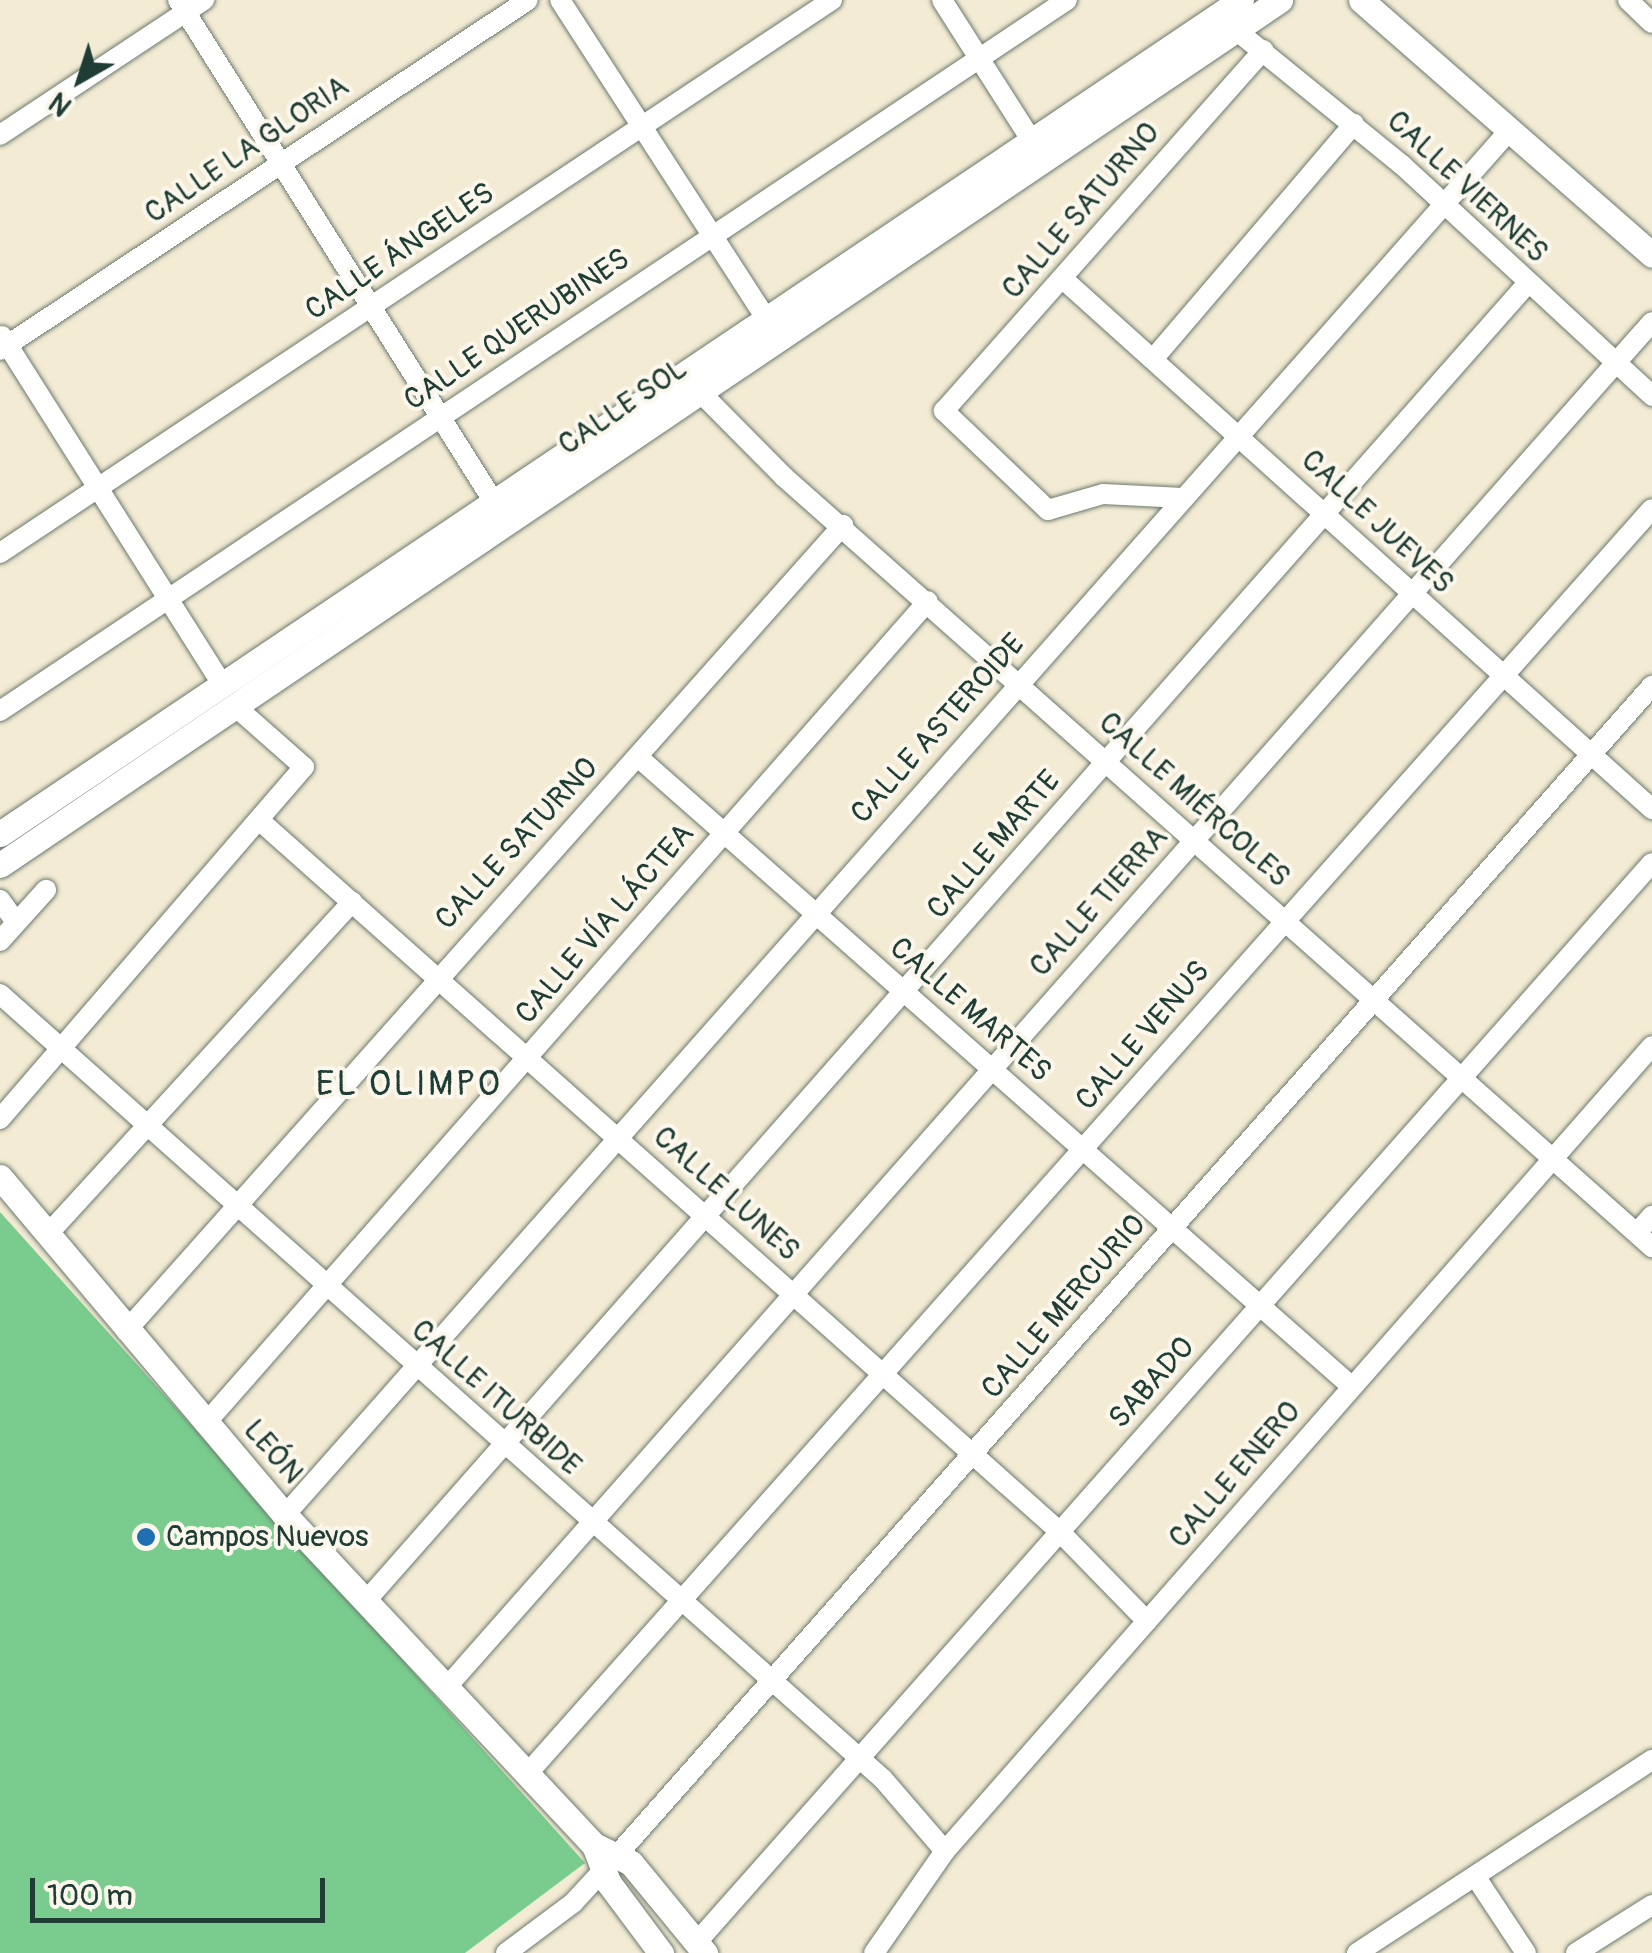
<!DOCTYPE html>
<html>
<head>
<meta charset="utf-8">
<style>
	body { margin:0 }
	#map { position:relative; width:1652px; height:1953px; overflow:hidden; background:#f3ebd4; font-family:Pangolin,sans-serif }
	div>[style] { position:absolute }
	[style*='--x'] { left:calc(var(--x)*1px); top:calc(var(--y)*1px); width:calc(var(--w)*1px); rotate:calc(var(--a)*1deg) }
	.green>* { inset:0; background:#7acc8e }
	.roads { filter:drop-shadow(0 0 2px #697a6c) drop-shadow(0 0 2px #697a6c) }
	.minor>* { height:20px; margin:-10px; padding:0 10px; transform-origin:10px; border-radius:10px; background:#fff }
	.tertiary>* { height:25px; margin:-12.5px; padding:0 12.5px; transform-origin:12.5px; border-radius:12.5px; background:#fff }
	.dots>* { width:28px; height:28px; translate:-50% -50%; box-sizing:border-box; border:5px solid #fbf7ec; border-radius:50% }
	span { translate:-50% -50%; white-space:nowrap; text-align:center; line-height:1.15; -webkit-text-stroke:8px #fbf7ec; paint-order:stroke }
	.street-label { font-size:30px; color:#1f3d34 }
	.poi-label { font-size:30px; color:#1f3d34 }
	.left { translate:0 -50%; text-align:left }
	.quarter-label { font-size:35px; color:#1f3d34; letter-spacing:2.5px }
	.north { position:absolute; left:30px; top:30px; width:100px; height:100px; -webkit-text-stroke:8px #fbf7ec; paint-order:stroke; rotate:219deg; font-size:28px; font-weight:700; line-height:40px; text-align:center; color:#1f3d34 }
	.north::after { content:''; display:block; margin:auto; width:35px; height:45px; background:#1f3d34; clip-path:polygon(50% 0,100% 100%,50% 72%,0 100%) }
	.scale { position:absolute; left:30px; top:1878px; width:295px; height:45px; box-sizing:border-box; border:5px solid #1f3d34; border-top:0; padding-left:12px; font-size:30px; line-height:35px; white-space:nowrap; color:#1f3d34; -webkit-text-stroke:8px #fbf7ec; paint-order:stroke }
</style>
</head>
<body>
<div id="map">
	<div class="green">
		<div style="clip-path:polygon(0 1212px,585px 1863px,465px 1953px,0 1953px)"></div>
	</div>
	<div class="roads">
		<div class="minor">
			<div style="--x:178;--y:0;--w:608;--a:57.82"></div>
			<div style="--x:560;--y:0;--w:382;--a:57.1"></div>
			<div style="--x:942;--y:0;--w:169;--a:57.5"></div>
			<div style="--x:1628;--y:0;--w:33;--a:44"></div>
			<div style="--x:1236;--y:30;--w:213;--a:39.1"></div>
			<div style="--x:1401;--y:164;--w:342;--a:42.7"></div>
			<div style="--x:0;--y:135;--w:245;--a:-33.5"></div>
			<div style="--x:1062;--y:278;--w:794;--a:41.99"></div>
			<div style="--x:2;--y:336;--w:413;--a:57.7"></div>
			<div style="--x:0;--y:350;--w:633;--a:-33.54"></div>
			<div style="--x:1154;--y:358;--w:308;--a:-49.5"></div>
			<div style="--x:701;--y:393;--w:117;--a:45.3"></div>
			<div style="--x:783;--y:476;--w:1162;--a:41.58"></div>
			<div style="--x:1183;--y:498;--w:80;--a:-177.1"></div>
			<div style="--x:1103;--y:494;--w:57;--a:163.8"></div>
			<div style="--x:1048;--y:510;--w:144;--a:-136.4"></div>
			<div style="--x:944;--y:411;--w:482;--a:-48.5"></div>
			<div style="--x:0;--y:553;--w:999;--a:-33.61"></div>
			<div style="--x:0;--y:711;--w:1282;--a:-33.68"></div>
			<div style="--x:638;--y:757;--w:952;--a:41.42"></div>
			<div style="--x:259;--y:820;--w:1072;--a:41.63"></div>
			<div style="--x:1060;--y:1532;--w:124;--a:45.7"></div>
			<div style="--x:0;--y:900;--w:27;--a:54"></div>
			<div style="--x:0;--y:941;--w:69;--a:-48"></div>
			<div style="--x:0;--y:994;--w:1181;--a:41.64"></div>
			<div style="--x:883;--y:1779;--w:95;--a:49.3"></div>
			<div style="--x:0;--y:1119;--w:465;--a:-49.2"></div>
			<div style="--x:304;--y:767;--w:91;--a:-138.6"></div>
			<div style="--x:1637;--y:1233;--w:23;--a:-49"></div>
			<div style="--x:47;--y:1235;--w:452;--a:-47.5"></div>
			<div style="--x:126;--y:1331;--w:1079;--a:-48.34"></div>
			<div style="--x:205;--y:1424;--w:1095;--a:-48.7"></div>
			<div style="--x:285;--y:1515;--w:1846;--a:-48.51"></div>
			<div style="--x:365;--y:1602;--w:1759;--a:-48.6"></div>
			<div style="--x:446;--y:1688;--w:1822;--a:-48.56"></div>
			<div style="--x:528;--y:1773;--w:1691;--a:-48.36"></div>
			<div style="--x:1475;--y:1876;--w:92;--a:56.5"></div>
			<div style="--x:696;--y:1943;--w:1442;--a:-48.49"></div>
			<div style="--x:506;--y:1953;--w:84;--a:-36.7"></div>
			<div style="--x:573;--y:1903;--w:68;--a:-47.4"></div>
			<div style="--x:619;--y:1853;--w:1559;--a:-48.49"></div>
			<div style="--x:874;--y:1953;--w:124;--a:-55.2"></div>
			<div style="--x:945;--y:1851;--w:1071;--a:-48.71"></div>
			<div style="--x:1357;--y:1953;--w:353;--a:-33.2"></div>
			<div style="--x:1576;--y:1953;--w:90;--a:-32.3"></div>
		</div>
		<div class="tertiary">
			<div style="--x:1361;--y:0;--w:387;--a:41.2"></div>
			<div style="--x:0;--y:834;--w:1495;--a:-33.9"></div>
			<div style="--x:0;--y:865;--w:1545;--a:-34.05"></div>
			<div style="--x:0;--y:1177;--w:442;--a:49.9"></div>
			<div style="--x:285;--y:1515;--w:452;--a:46.9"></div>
			<div style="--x:594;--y:1845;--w:40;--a:69"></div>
			<div style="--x:608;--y:1882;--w:89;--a:53.3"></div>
			<div style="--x:594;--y:1845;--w:41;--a:25.9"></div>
			<div style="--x:631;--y:1863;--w:117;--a:50.6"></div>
		</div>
	</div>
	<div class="dots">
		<div style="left:146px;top:1537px;background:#1f6fb2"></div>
	</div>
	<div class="street-label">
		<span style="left:247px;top:150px;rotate:-34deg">CALLE LA GLORIA</span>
		<span style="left:1467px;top:187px;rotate:43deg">CALLE VIERNES</span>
		<span style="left:1081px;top:211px;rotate:-49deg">CALLE SATURNO</span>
		<span style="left:400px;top:252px;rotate:-34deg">CALLE ÁNGELES</span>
		<span style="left:517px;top:330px;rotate:-34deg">CALLE QUERUBINES</span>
		<span style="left:623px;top:407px;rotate:-34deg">CALLE SOL</span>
		<span style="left:1377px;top:522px;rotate:43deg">CALLE JUEVES</span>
		<span style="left:938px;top:729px;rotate:-48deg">CALLE ASTEROIDE</span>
		<span style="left:1194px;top:800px;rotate:42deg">CALLE MIÉRCOLES</span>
		<span style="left:517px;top:844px;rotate:-47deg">CALLE SATURNO</span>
		<span style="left:994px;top:845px;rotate:-49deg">CALLE MARTE</span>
		<span style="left:1099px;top:902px;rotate:-48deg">CALLE TIERRA</span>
		<span style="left:605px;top:924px;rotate:-49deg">CALLE VÍA LÁCTEA</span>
		<span style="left:970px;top:1010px;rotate:41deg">CALLE MARTES</span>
		<span style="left:1143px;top:1036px;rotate:-49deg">CALLE VENUS</span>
		<span style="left:726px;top:1194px;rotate:42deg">CALLE LUNES</span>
		<span style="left:1064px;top:1307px;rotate:-49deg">CALLE MERCURIO</span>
		<span style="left:1152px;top:1383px;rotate:-48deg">SABADO</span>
		<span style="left:496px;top:1398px;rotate:42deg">CALLE ITURBIDE</span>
		<span style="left:273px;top:1452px;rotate:49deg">LEÓN</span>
		<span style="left:1235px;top:1475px;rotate:-49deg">CALLE ENERO</span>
	</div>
	<div class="poi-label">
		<span class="left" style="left:166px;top:1537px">Campos Nuevos</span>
	</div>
	<div class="quarter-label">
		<span style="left:409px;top:1084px">EL OLIMPO</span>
	</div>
	<div class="north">N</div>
	<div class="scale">100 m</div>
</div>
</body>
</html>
